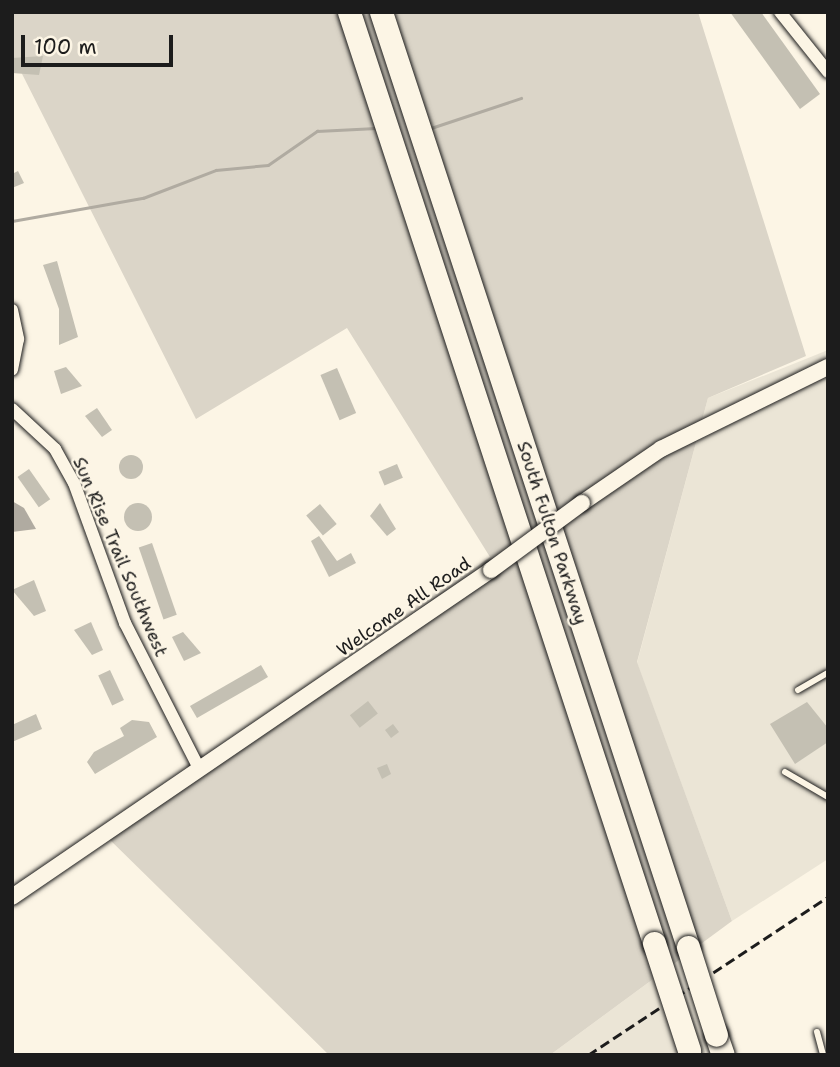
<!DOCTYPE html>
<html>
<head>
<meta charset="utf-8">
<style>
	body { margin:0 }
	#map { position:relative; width:840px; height:1067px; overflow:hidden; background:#fcf5e5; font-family:"Shantell Sans",sans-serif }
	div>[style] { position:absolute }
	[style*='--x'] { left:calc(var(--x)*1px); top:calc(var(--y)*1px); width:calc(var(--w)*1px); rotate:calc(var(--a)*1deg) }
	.built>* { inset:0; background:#ebe5d6 }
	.green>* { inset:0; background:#dbd5c8 }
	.water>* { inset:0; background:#b0aba1 }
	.stream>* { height:2.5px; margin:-1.25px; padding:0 1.25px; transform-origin:1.25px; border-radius:1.25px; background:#b0aba1 }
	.building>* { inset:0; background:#c4c0b3; transform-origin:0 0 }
	.round { border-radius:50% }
	.roads { filter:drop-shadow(0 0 2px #1c1c1c) drop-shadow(0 0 2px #1c1c1c) }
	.service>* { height:6px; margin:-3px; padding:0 3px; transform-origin:3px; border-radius:3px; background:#fcf5e5 }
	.minor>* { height:12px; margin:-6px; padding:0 6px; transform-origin:6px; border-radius:6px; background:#fcf5e5 }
	.tertiary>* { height:16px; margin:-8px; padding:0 8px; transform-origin:8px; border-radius:8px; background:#fcf5e5 }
	.motorway>* { height:23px; margin:-11.5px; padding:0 11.5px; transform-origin:11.5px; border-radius:11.5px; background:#fcf5e5 }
	.rail>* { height:2.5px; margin-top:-1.25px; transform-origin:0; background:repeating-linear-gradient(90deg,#1c1c1c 0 10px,transparent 0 15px) }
	.bridges { filter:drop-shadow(0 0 2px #1c1c1c) drop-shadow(0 0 2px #1c1c1c) }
	.tertiary-bridge>* { height:16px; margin:-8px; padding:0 8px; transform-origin:8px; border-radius:8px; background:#fcf5e5 }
	.motorway-bridge>* { height:23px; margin:-11.5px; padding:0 11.5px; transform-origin:11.5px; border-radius:11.5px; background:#fcf5e5 }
	span { translate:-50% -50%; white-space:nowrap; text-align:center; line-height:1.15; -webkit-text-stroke:5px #fcf5e5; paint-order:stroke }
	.street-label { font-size:18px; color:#1c1c1c }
	.frame { position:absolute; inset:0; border:14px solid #1c1c1c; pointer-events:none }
	.scale { position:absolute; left:21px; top:35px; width:152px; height:32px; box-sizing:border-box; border:4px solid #1c1c1c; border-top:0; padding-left:9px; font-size:21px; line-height:24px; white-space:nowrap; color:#1c1c1c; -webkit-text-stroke:5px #fcf5e5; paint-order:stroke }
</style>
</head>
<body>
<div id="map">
	<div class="built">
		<div style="clip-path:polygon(828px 350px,828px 859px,732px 921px,637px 663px,708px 398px)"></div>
		<div style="clip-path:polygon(675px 963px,706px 1055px,550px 1055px)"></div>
	</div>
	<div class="green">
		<div style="clip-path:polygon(12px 12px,698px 12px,806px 356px,708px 398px,637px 662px,732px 921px,550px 1055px,329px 1055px,106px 836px,490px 557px,347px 328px,196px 419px,12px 54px)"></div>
	</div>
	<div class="water">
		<div style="clip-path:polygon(12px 501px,24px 508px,36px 529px,12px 532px)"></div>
	</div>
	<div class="stream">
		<div style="--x:428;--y:129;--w:98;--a:-18.4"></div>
		<div style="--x:12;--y:221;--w:133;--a:-10"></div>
		<div style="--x:143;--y:198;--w:78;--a:-21"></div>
		<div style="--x:216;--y:170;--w:52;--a:-5.5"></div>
		<div style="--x:268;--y:165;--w:60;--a:-34.8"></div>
		<div style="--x:317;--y:131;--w:59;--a:-2.9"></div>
	</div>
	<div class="building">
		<div style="clip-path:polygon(730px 12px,761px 12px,820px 94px,800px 109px)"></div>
		<div style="clip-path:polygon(43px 56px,39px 75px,12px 73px,12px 58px)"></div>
		<div style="clip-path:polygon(18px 171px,24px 183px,12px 188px,12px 174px)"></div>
		<div style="clip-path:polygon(57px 261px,78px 337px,59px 345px,59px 309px,43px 265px)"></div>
		<div style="clip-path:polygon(66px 367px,82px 386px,61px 394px,54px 371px)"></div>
		<div style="left:337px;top:368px;width:49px;height:18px;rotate:67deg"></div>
		<div style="clip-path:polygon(97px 408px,112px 430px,102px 437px,85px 416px)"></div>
		<div class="round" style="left:119px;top:455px;width:24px;height:24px"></div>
		<div style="left:397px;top:464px;width:15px;height:20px;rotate:67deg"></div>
		<div style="left:29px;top:469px;width:37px;height:14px;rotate:55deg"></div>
		<div style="clip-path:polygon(380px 503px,396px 529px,387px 536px,370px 516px)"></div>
		<div class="round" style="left:124px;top:503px;width:28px;height:28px"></div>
		<div style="left:320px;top:504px;width:26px;height:18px;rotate:50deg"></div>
		<div style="clip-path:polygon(319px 536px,337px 561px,351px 553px,356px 563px,329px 577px,311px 541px)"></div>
		<div style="left:152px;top:543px;width:76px;height:14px;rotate:71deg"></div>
		<div style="clip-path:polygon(34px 580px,46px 611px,34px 616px,12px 590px)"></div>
		<div style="clip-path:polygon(91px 622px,103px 650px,92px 655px,74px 630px)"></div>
		<div style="clip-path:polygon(183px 632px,201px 653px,184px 661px,172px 637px)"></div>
		<div style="left:261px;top:665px;width:14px;height:82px;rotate:60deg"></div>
		<div style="left:110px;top:670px;width:33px;height:13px;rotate:65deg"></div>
		<div style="left:368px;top:701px;width:16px;height:23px;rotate:52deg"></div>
		<div style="clip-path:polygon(807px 702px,828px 728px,828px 742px,795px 764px,770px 724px)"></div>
		<div style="clip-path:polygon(36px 714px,42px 729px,12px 742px,12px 725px)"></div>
		<div style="clip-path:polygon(132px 720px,149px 722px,157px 737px,95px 774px,87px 762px,94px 752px,124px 736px,120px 728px)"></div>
		<div style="left:393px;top:724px;width:10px;height:10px;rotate:53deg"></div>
		<div style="clip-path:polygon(387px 764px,391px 774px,382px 779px,377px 768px)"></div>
	</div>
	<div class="roads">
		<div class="service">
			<div style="--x:798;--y:690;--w:34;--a:-30"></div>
			<div style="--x:785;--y:772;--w:50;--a:30.2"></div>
			<div style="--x:817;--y:1032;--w:24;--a:75"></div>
		</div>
		<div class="minor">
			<div style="--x:780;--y:12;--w:77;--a:51.3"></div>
			<div style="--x:12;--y:310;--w:30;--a:78"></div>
			<div style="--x:18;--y:339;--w:31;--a:101"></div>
			<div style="--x:12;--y:409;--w:59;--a:42.9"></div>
			<div style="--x:55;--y:449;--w:39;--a:61"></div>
			<div style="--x:74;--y:483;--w:149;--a:70"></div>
			<div style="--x:125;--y:623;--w:163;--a:63"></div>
		</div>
		<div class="tertiary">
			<div style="--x:582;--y:503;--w:96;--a:-34.4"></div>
			<div style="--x:661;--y:449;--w:186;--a:-26.2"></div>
			<div style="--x:12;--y:897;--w:580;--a:-34.32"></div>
		</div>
		<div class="motorway">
			<div style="--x:349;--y:12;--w:980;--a:71.86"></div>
			<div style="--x:381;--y:12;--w:984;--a:71.82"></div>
			<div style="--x:716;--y:1035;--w:21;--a:71"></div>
		</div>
	</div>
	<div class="rail">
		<div style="--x:588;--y:1055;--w:287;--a:-33.4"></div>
	</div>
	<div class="bridges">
		<div class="tertiary-bridge">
			<div style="--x:491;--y:570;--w:113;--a:-36.4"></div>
		</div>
		<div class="motorway-bridge">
			<div style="--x:654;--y:943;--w:113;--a:71.9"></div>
			<div style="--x:688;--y:947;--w:92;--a:72.3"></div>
		</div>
	</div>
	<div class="street-label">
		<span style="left:552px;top:533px;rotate:72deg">South Fulton Parkway</span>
		<span style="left:120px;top:557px;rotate:67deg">Sun Rise Trail Southwest</span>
		<span style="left:404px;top:607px;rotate:-35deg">Welcome All Road</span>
	</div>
	<div class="frame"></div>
	<div class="scale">100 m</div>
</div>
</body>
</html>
